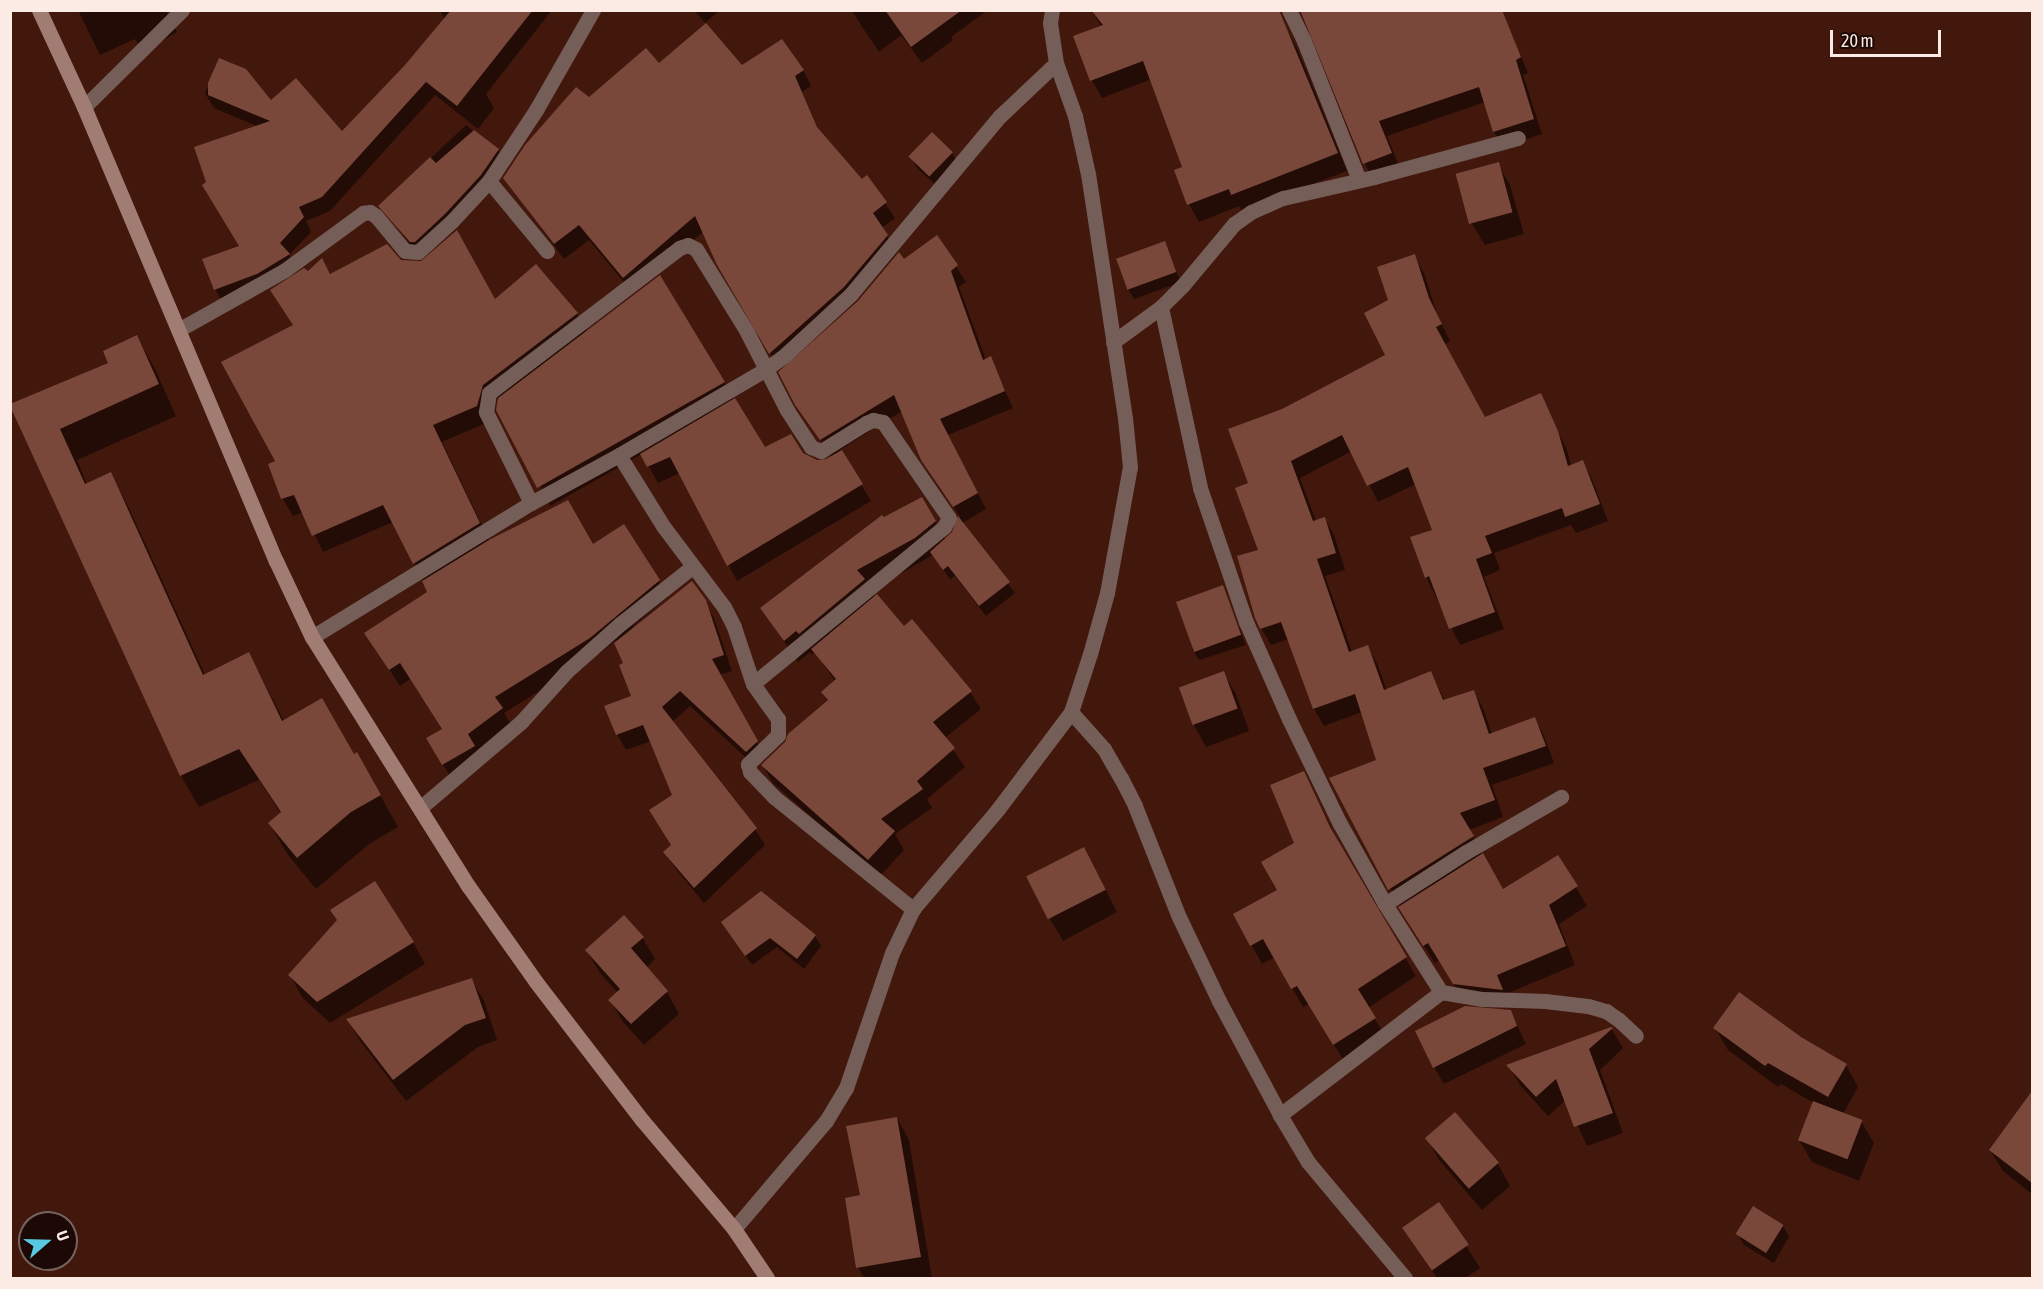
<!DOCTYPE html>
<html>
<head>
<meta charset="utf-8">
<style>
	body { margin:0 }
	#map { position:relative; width:2043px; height:1289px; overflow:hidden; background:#42170c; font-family:"Asap Condensed",sans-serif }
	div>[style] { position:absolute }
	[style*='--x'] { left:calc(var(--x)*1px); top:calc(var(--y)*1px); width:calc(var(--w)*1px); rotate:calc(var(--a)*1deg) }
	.shadow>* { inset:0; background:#0007 }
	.building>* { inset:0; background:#79483b; transform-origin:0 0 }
	.street>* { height:15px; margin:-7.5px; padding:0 7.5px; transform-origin:7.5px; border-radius:7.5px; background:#755e57 }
	.secondary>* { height:15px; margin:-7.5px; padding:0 7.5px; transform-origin:7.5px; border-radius:7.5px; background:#a17c73 }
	span { translate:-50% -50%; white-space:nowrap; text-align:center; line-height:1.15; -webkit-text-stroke:6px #1c0905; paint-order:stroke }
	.frame { position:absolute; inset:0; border:12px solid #fceae5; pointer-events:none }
	.north { position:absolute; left:18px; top:1211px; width:60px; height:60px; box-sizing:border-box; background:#1c0905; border:2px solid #76635f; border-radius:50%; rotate:70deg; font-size:16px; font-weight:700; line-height:24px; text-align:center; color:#fceae5 }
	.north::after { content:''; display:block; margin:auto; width:21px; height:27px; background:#58c9e3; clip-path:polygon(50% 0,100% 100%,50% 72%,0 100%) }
	.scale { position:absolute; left:1830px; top:30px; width:111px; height:27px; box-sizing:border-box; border:3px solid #fceae5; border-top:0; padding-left:8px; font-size:18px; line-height:21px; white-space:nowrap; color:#fceae5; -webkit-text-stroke:4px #1c0905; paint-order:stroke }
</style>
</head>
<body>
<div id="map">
	<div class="shadow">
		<div style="clip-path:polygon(78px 10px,166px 10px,177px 32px,143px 52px,135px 39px,100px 55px)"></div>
		<div style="clip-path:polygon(440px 10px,552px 10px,486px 94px,494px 108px,478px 129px,435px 95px,330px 211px,306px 221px,311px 232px,289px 255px,297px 269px,223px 303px,215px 289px,241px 247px,259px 127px,214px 108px,205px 93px,219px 60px,271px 102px,342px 133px,406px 66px,445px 19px)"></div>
		<div style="clip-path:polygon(694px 10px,720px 10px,705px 23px)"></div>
		<div style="clip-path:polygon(851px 10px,988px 10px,951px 37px,953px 40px,922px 63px,901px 35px,879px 52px)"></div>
		<div style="clip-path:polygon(1091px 10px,1245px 10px,1287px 30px,1297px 48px,1347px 171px,1242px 211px,1239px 206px,1199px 222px,1189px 204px,1183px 168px,1152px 79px,1102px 98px,1092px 80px,1102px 27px)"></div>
		<div style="clip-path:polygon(1501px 10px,1528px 73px,1523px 75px,1542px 134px,1503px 147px,1494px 132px,1485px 102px,1387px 136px,1400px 168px,1373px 179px,1365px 164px,1307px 22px)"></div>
		<div style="clip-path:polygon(659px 65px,803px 70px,811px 86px,802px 92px,820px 134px,861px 181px,867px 177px,895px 218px,882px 228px,896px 251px,852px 303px,779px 369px,719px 264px,704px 231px,633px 293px,589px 240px,564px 259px,504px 178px,589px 99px)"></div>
		<div style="clip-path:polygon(466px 125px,498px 150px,504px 160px,417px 252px,380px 206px)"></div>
		<div style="clip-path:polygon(952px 153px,958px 163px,937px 186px,917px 168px,911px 157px)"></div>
		<div style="clip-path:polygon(1498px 164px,1510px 185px,1524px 234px,1485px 245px,1472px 224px,1458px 175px)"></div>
		<div style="clip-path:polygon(937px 237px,966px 282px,959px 287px,986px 360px,990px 358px,1013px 408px,948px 435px,986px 509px,962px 523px,1015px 593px,986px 616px,955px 576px,950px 579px,933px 555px,870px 591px,903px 628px,970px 692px,981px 709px,945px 738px,965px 767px,927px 799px,932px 808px,895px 834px,904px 850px,879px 877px,773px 783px,763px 766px,828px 702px,823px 692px,835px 681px,815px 652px,812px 655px,810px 652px,798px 662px,762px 609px,884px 519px,922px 499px,946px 540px,954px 533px,960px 517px,922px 459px,902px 411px,840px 450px,871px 501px,737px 581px,680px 473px,658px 483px,642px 454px,550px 506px,500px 397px,492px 403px,486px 423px,442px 442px,490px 542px,593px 546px,658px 581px,668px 597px,633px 626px,635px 628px,704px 601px,714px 618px,732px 671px,719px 675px,766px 758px,756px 767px,690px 706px,672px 722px,755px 829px,765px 845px,704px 903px,675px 868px,665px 852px,673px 846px,674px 796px,651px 741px,626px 750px,617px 734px,633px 697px,625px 663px,615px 641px,599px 654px,504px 713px,511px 725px,452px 780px,428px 738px,443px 729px,410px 679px,400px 686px,376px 649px,429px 592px,393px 522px,323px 552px,304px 512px,293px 516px,283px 499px,270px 464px,277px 462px,294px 326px,308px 273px,322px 260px,331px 275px,400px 261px,495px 301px,577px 314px,587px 332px,724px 382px,765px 449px,802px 454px,817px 462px,832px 457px,797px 404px,904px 261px)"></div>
		<div style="clip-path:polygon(1164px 243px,1181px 282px,1134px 299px,1128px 289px)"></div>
		<div style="clip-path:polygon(1414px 256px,1424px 273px,1438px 317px,1450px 341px,1445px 344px,1485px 418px,1540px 395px,1567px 450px,1571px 466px,1582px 462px,1592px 479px,1608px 521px,1576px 533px,1571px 525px,1494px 553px,1500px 570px,1484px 577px,1504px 629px,1460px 645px,1426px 577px,1434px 531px,1416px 484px,1378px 502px,1352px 451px,1300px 478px,1316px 521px,1325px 519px,1334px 535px,1345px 570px,1325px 576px,1352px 652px,1367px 647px,1377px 663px,1387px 691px,1431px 673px,1445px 701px,1473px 691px,1483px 708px,1492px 734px,1535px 719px,1544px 736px,1554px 763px,1492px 785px,1503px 817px,1469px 830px,1503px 891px,1558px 857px,1587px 906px,1559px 924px,1575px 965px,1506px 994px,1512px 1008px,1465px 1002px,1439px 960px,1435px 963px,1411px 926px,1331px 779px,1378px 761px,1362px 712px,1324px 726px,1314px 709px,1289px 639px,1271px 645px,1261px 628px,1238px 557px,1260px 551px,1250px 484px,1283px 411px,1387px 355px,1390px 301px)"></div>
		<div style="clip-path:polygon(137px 337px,155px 369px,176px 416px,77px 460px,87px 485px,110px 474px,128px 506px,205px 675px,249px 654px,284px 721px,354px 756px,357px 754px,398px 827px,369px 844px,316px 889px,288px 855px,269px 823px,281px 814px,259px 780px,199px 807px,181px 776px,12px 405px,110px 364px)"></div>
		<div style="clip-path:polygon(1222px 587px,1246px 645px,1199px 660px,1192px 649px)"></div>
		<div style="clip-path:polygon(1223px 673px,1236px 694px,1249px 731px,1206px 747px,1194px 725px)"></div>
		<div style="clip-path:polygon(1303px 773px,1340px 845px,1416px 976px,1368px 1008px,1386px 1037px,1345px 1063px,1309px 1004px,1303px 1007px,1275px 957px,1262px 964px,1235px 914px,1279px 891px,1296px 844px)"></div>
		<div style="clip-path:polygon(1096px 871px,1117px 912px,1063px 941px,1050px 919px)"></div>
		<div style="clip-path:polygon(729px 933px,815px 936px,821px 946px,804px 969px,777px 947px,752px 965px)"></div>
		<div style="clip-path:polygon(642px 937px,655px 959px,646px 968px,667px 992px,679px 1014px,644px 1045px,623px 1022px,610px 1000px,618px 993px,600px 973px,587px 951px)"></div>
		<div style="clip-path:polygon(413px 942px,425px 964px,330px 1023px,302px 997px,290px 975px)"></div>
		<div style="clip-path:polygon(471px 979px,484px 1001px,497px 1040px,478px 1047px,406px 1101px,361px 1042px,348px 1020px)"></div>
		<div style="clip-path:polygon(1510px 1011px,1526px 1044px,1444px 1084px,1434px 1067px)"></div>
		<div style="clip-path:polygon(1611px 1028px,1623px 1048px,1600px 1070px,1623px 1133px,1587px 1146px,1566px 1100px,1548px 1116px,1520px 1085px,1509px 1066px)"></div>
		<div style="clip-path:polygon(1715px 1028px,1800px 1038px,1846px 1065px,1858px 1087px,1843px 1114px,1861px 1121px,1874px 1143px,1859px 1181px,1812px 1162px,1799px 1140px,1814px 1103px,1781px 1084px,1778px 1087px,1728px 1050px)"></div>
		<div style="clip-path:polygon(2032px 1108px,2032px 1194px,2003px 1171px,1990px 1150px)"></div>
		<div style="clip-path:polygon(1455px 1114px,1498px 1164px,1510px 1186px,1482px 1210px,1439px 1160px,1427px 1138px)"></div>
		<div style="clip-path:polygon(897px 1118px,909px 1140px,932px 1278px,864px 1278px,858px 1267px,862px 1196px)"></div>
		<div style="clip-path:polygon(1439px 1204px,1480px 1268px,1465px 1278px,1437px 1278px,1404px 1228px)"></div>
		<div style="clip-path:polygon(1754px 1208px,1783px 1226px,1789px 1237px,1774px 1263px,1744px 1245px,1738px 1234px)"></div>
	</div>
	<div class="building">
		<div style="clip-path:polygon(451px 10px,533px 10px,457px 106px,426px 82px,322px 197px,299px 207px,304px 217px,280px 243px,290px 254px,257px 274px,214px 290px,202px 259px,239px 246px,202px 185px,206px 182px,194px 147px,270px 121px,208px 95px,208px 83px,219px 58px,246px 69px,271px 100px,296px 78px,342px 131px,405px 65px)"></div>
		<div style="clip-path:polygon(885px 10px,962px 10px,911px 47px)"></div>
		<div style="clip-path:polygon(1091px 10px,1279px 10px,1338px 153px,1231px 195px,1229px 189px,1187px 205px,1174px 170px,1182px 167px,1143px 61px,1090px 81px,1073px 36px,1103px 25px)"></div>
		<div style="clip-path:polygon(1300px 10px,1502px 10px,1521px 57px,1516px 60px,1534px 119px,1493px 132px,1479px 87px,1379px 121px,1392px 153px,1363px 164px)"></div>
		<div style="clip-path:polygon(706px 23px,742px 65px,782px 39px,804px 70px,795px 76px,817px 127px,862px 179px,867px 175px,887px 202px,873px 213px,888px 235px,844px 287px,769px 354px,717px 265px,695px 216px,623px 278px,579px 225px,554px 244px,503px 178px,525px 145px,576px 87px,589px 97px,646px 48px,659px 63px)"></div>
		<div style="clip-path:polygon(474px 130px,499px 149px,481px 175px,445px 214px,415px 242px,410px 242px,378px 206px,430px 157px,436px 163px)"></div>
		<div style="left:932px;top:132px;width:29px;height:34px;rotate:44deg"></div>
		<div style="left:1499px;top:162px;width:52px;height:45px;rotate:75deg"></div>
		<div style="clip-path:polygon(457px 230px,495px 299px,536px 264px,578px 313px,483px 385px,477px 406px,433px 425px,480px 523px,413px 564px,383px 505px,312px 536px,294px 495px,281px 499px,268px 464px,275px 461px,221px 362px,293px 325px,270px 290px,304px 268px,308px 271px,322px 258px,330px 274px,387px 244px,401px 260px,421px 261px)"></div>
		<div style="clip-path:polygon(937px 235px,958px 265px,951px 271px,983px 360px,991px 356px,1005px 391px,940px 419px,978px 493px,953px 507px,921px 460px,894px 395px,820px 440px,795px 405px,778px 372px,858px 301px,899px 252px,904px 259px)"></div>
		<div style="left:1165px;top:241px;width:33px;height:52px;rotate:70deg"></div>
		<div style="clip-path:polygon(1415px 254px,1429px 298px,1442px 324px,1436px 327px,1485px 417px,1541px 393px,1558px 431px,1568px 466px,1583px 460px,1600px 504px,1565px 517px,1562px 508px,1485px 536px,1492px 553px,1476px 559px,1495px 612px,1449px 629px,1429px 576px,1425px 578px,1410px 537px,1432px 530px,1408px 467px,1367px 486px,1342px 435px,1291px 461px,1313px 521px,1325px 517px,1336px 553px,1317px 559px,1349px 652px,1368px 645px,1384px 690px,1431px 671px,1443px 700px,1474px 690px,1489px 734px,1535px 717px,1546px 746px,1483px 768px,1495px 800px,1460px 813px,1474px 836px,1388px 890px,1329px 778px,1376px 760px,1355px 694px,1313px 709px,1281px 622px,1260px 629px,1255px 618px,1237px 556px,1258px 550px,1235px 488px,1248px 483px,1228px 429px,1282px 409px,1385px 355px,1364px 313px,1388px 300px,1377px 267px)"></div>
		<div style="clip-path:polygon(660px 275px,725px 382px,537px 488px,496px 410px,498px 398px)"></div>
		<div style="clip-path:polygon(137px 335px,159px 384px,60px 429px,85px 484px,111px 472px,203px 675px,249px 652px,282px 721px,322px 698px,354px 754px,357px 752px,381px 795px,351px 812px,297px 858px,268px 823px,281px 812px,239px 749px,180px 776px,10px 406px,10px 404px,108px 363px,103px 351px)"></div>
		<div style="clip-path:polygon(735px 398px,765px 447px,791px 434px,803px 453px,817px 460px,826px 459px,842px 450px,863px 484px,727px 566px,670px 457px,647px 467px,640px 454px)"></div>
		<div style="clip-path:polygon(922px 497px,936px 521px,915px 538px,857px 570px,865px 579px,799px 634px,796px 631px,784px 641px,760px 608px,882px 515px,884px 517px)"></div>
		<div style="clip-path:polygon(568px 500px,593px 544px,624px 524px,660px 580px,590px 638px,495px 697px,503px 708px,468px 734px,475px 746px,442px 765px,426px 738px,442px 729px,400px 663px,389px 670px,364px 633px,427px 592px,422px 581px,489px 540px)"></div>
		<div style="clip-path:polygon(958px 516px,1010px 582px,979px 606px,948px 566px,943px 570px,930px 552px,952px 532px)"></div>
		<div style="clip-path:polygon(692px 581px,706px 600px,724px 655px,712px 659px,758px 741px,746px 752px,680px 691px,662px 707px,757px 828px,694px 888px,663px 852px,671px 845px,649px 810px,672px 795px,643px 725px,616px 735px,604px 706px,631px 696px,619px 665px,623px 663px,614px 643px)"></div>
		<div style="left:1223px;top:585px;width:53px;height:50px;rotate:70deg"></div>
		<div style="clip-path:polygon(877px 594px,904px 626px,912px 619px,972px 691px,933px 722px,955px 748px,917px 781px,923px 789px,881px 819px,895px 831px,868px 860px,761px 765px,785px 742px,788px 734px,828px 700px,821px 692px,836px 679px,811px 649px)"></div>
		<div style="left:1224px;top:671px;width:40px;height:48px;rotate:70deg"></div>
		<div style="clip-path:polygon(1304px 771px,1330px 827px,1407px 957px,1358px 989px,1376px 1018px,1333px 1045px,1297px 986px,1291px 989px,1263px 939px,1250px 946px,1233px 914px,1277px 890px,1261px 862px,1294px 843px,1270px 785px)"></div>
		<div style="left:1084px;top:847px;width:48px;height:65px;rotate:63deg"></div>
		<div style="clip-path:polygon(1483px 853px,1503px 889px,1558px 855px,1578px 886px,1549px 905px,1566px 946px,1497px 975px,1503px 990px,1453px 984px,1428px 943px,1423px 946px,1398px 907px)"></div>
		<div style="clip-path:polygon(375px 881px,414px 942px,317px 1002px,288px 975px,337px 920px,330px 910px)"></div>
		<div style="clip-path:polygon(761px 891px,816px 935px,797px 959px,770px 938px,745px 956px,721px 922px)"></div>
		<div style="clip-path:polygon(624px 915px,644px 937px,631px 948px,668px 991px,631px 1024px,608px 1000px,620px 989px,585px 950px)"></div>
		<div style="clip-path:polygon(472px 978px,486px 1018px,465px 1025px,393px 1080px,346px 1019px)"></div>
		<div style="clip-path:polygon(1739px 992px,1801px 1037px,1847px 1064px,1828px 1097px,1768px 1063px,1765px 1066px,1713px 1028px)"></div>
		<div style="clip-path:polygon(1465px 1006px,1511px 1010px,1517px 1026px,1433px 1068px,1415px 1031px)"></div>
		<div style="clip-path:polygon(1611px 1027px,1613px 1028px,1589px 1049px,1613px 1113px,1574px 1127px,1556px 1079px,1536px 1097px,1506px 1065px)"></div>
		<div style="clip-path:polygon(2032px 1091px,2032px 1183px,1989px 1150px)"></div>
		<div style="left:1813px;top:1101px;width:53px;height:42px;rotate:21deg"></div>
		<div style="left:1455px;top:1112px;width:67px;height:40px;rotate:49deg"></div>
		<div style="clip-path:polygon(897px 1117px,921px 1257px,856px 1268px,845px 1198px,860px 1195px,846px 1126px)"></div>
		<div style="left:1439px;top:1202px;width:52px;height:45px;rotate:55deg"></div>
		<div style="left:1753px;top:1206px;width:36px;height:33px;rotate:32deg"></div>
	</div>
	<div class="street">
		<div style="--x:1289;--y:10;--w:34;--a:64"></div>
		<div style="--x:1304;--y:41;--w:149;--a:68.4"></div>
		<div style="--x:84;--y:107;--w:138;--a:-44.7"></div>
		<div style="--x:489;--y:181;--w:85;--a:-56.5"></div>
		<div style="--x:536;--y:110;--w:115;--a:-60.3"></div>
		<div style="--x:1161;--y:307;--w:185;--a:77.8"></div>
		<div style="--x:1200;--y:488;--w:142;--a:71.1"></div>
		<div style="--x:1246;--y:622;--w:106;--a:66.1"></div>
		<div style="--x:1289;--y:719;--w:114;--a:64.1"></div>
		<div style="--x:1339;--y:822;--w:94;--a:60.7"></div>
		<div style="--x:1385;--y:904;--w:104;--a:57.5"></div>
		<div style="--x:1441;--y:992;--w:203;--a:142.6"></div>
		<div style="--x:180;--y:329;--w:120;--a:-29.3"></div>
		<div style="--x:285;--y:270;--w:97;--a:-36.2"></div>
		<div style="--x:363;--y:213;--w:7;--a:-8"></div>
		<div style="--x:370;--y:212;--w:7;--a:34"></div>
		<div style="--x:376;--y:216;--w:45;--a:50.4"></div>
		<div style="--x:405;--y:251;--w:13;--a:4"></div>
		<div style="--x:418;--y:252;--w:46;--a:-42.4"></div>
		<div style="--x:452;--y:221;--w:54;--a:-47.2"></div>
		<div style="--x:489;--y:181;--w:91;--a:50.4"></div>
		<div style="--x:1113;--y:342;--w:59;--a:-36.1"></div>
		<div style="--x:1161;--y:307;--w:31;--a:-45"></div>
		<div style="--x:1183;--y:285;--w:80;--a:-50.1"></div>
		<div style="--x:1234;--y:224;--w:21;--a:-35"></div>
		<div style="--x:1251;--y:212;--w:35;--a:-24"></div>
		<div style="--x:1283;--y:198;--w:93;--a:-13"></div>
		<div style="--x:1374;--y:177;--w:149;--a:-15.2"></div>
		<div style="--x:619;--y:455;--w:84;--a:58.2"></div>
		<div style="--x:663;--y:526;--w:101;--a:53"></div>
		<div style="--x:724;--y:607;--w:22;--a:63"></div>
		<div style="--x:734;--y:627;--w:60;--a:71.6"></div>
		<div style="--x:753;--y:684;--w:43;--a:54.5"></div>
		<div style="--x:778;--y:719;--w:16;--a:90"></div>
		<div style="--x:778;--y:735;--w:42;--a:136"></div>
		<div style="--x:748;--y:764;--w:8;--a:76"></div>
		<div style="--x:750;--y:772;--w:35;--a:46"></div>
		<div style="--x:774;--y:797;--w:179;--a:38.9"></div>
		<div style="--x:531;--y:503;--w:102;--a:-116.3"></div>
		<div style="--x:486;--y:412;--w:19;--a:-81"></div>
		<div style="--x:489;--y:393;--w:239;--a:-37.3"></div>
		<div style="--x:679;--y:248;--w:9;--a:-18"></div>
		<div style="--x:688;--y:245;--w:9;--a:27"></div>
		<div style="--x:696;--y:249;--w:95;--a:58.3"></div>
		<div style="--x:746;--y:330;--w:90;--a:62.9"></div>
		<div style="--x:787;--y:410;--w:44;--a:57"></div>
		<div style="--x:811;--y:447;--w:11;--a:22"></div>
		<div style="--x:821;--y:451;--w:53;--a:-31.9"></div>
		<div style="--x:866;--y:423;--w:8;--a:-23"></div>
		<div style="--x:873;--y:420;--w:10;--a:11"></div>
		<div style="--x:883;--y:422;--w:116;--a:55.5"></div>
		<div style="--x:949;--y:518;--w:10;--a:119"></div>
		<div style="--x:944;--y:527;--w:247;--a:140.6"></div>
		<div style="--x:312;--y:637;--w:257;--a:-31.5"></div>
		<div style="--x:531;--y:503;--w:100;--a:-28.6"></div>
		<div style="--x:619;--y:455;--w:170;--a:-30.3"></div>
		<div style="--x:766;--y:369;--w:24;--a:-36"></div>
		<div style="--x:785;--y:355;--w:90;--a:-42.7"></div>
		<div style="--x:851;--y:294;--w:232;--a:-50.1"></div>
		<div style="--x:1000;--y:116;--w:77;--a:-43.4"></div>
		<div style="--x:1071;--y:712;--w:50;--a:48.3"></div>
		<div style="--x:1104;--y:749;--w:34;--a:60"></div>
		<div style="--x:1121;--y:778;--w:31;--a:63"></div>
		<div style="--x:1135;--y:806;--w:119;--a:68.4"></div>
		<div style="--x:1179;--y:917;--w:93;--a:64.5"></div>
		<div style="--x:1219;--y:1001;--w:129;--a:61.8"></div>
		<div style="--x:1280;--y:1115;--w:55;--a:59.2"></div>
		<div style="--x:1308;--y:1162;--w:151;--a:50.1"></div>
		<div style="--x:420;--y:808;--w:133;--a:-40.4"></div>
		<div style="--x:521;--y:722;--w:69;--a:-48"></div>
		<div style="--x:567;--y:671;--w:71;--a:-41.6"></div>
		<div style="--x:620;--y:624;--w:92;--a:-38.4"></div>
		<div style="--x:1385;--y:904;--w:96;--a:-32.7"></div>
		<div style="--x:1466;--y:852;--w:110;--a:-30.1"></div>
		<div style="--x:1441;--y:992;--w:42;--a:9.7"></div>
		<div style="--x:1482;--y:999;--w:63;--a:1.8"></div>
		<div style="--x:1545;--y:1001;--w:43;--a:6.6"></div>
		<div style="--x:1588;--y:1006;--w:19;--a:16"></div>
		<div style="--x:1606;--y:1011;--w:16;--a:35"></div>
		<div style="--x:1619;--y:1020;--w:23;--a:43"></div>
		<div style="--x:734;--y:1229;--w:142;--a:-49.6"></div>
		<div style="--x:826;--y:1121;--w:39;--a:-59"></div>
		<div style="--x:846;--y:1088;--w:143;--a:-71.2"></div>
		<div style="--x:892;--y:953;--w:49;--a:-64.5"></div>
		<div style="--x:913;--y:909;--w:131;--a:-49.6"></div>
		<div style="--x:998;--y:809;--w:121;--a:-53"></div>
		<div style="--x:1071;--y:712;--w:61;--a:-71.9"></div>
		<div style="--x:1090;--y:654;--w:63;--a:-74.4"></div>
		<div style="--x:1107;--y:593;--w:128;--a:-79.7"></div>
		<div style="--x:1130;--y:467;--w:49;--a:-95.8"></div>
		<div style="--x:1125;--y:418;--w:247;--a:-98.6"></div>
		<div style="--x:1088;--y:174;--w:59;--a:-102.6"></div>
		<div style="--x:1075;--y:116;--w:56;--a:-109.7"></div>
		<div style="--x:1056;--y:63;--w:40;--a:-98.5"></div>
		<div style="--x:1050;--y:23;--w:13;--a:-81"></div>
	</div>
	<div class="secondary">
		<div style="--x:39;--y:10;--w:107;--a:65.1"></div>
		<div style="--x:84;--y:107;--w:493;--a:67.1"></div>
		<div style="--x:276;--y:561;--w:84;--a:64.7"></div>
		<div style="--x:312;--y:637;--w:295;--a:57.9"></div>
		<div style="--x:469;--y:887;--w:116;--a:54.8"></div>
		<div style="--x:536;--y:982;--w:174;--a:52.5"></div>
		<div style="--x:642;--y:1120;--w:143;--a:49.8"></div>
		<div style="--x:734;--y:1229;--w:59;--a:56"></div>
	</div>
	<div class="frame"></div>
	<div class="north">U</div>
	<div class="scale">20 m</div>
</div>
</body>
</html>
